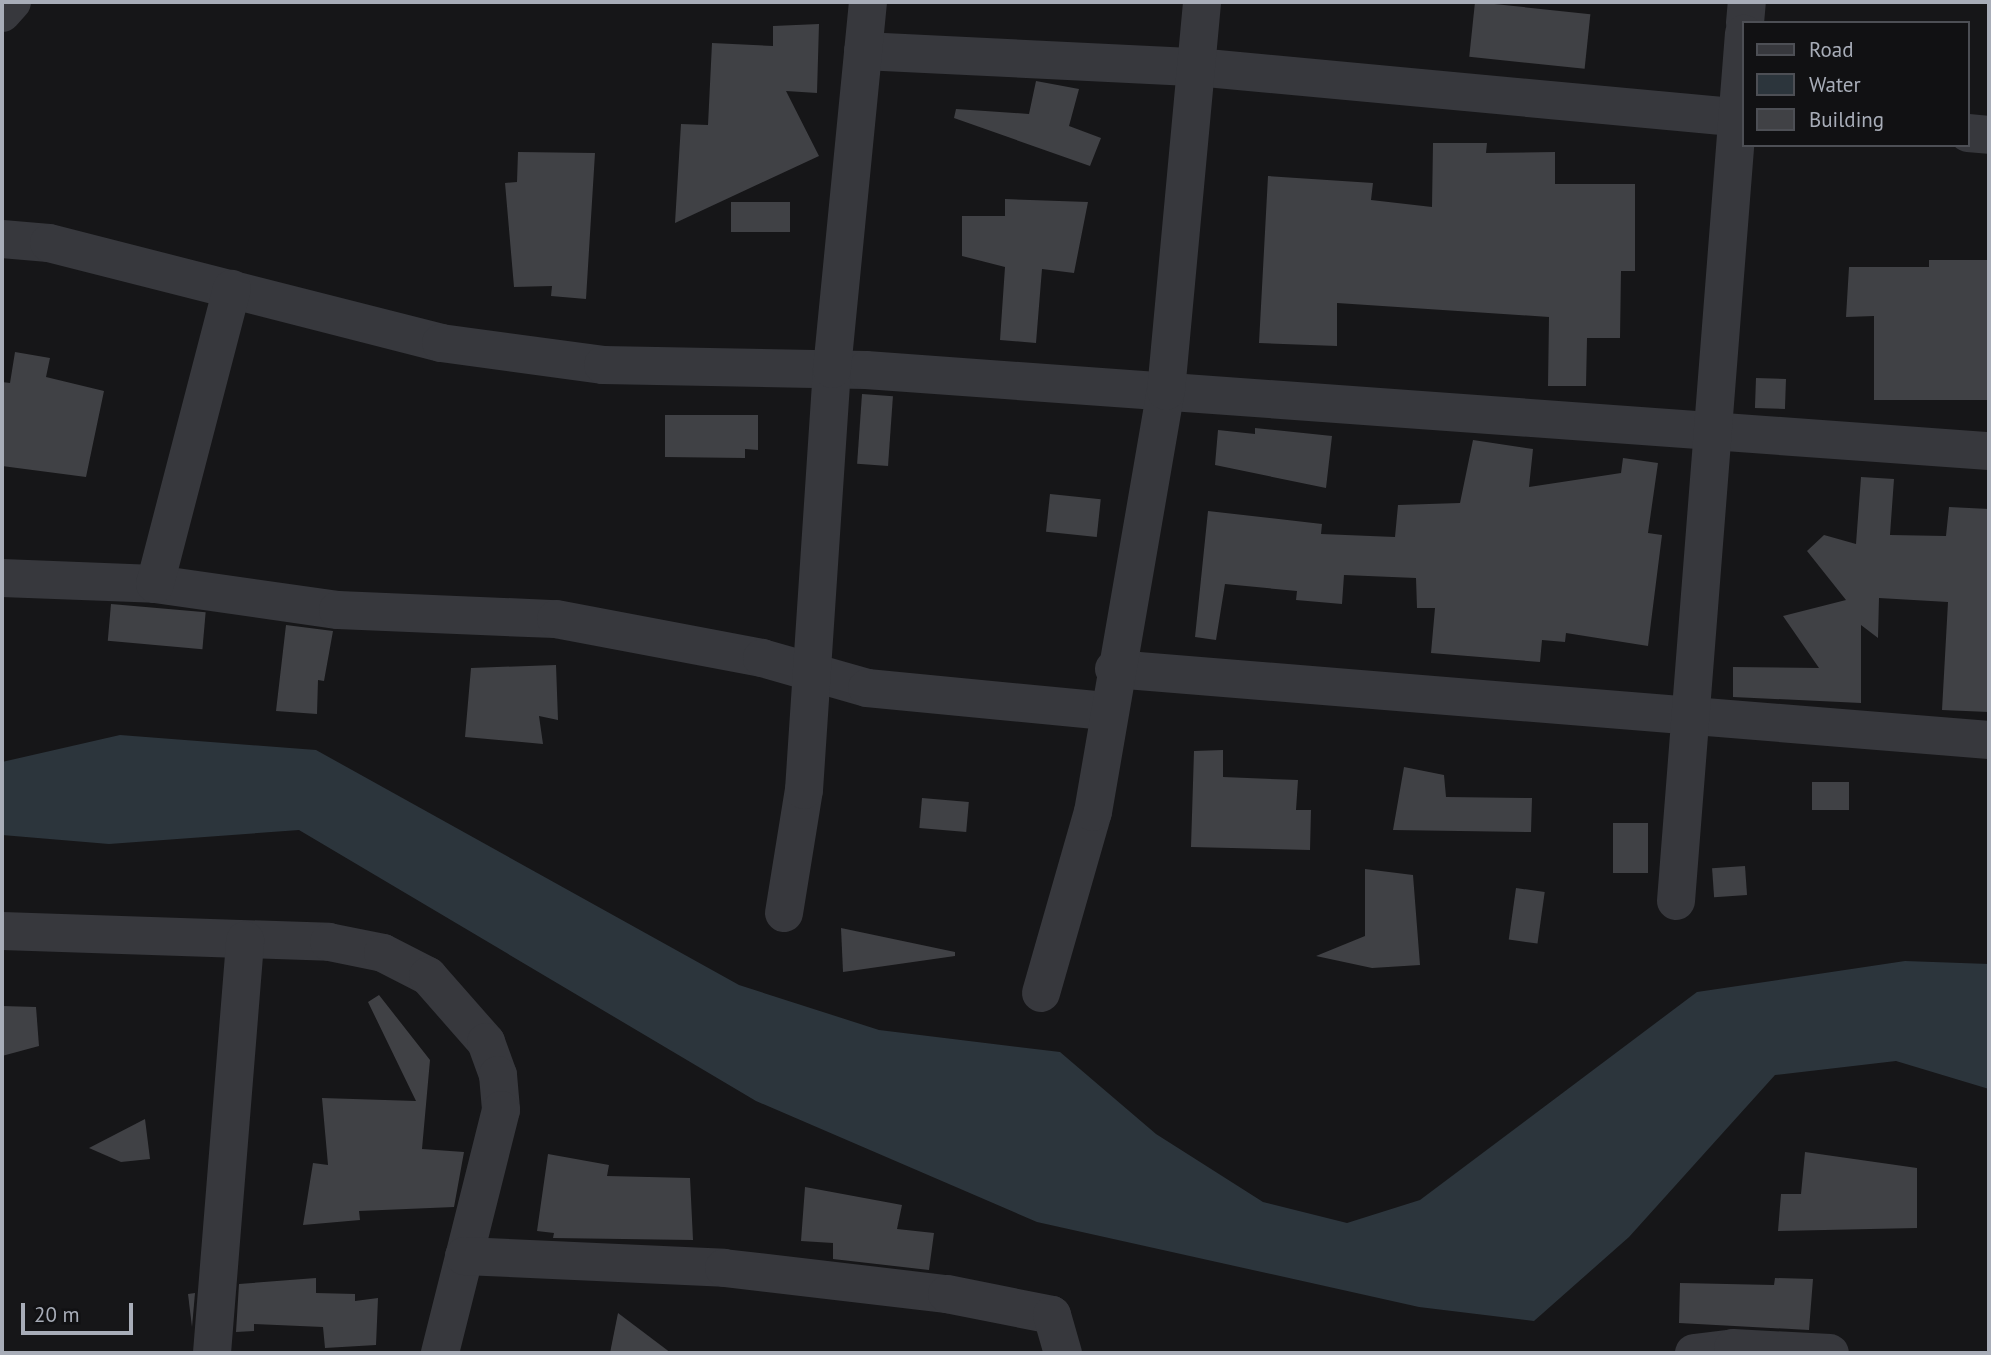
<!DOCTYPE html>
<html>
<head>
<meta charset="utf-8">
<style>
	body { margin:0 }
	#map { position:relative; width:1991px; height:1355px; overflow:hidden; background:#161618; font-family:"PT Sans",sans-serif }
	div>[style] { position:absolute }
	[style*='--x'] { left:calc(var(--x)*1px); top:calc(var(--y)*1px); width:calc(var(--w)*1px); rotate:calc(var(--a)*1deg) }
	.water>* { inset:0; background:#2c353c }
	.building>* { inset:0; background:#404145; transform-origin:0 0 }
	.minor>* { height:38px; margin:-19px; padding:0 19px; transform-origin:19px; border-radius:19px; background:#37383d }
	span { translate:-50% -50%; white-space:nowrap; text-align:center; line-height:1.15; -webkit-text-stroke:7px #111113; paint-order:stroke }
	.frame { position:absolute; inset:0; border:4px solid #a8adb8; pointer-events:none }
	.legend { position:absolute; left:1742px; top:21px; width:228px; height:126px; box-sizing:border-box; background:#111113; border:2px solid #4d4f55; margin:0; padding:9px 12px; list-style:none; font-size:21px; color:#a8adb8 }
	.legend li { display:flex; align-items:center; gap:14px; height:35px }
	.legend b { width:35px; border:2px solid #4d4f55 }
	.scale { position:absolute; left:21px; top:1303px; width:112px; height:32px; box-sizing:border-box; border:4px solid #a8adb8; border-top:0; padding-left:9px; font-size:21px; line-height:24px; white-space:nowrap; color:#a8adb8; -webkit-text-stroke:5px #111113; paint-order:stroke }
</style>
</head>
<body>
<div id="map">
	<div class="water">
		<div style="clip-path:polygon(120px 735px,316px 750px,739px 985px,879px 1030px,1060px 1052px,1156px 1134px,1263px 1202px,1347px 1223px,1420px 1200px,1697px 992px,1905px 961px,1989px 964px,1989px 1089px,1896px 1061px,1775px 1075px,1629px 1237px,1534px 1321px,1419px 1307px,1037px 1222px,756px 1101px,299px 830px,109px 844px,2px 835px,2px 762px)"></div>
	</div>
	<div class="building">
		<div style="left:1475px;top:2px;width:116px;height:55px;rotate:6deg"></div>
		<div style="clip-path:polygon(819px 24px,817px 93px,786px 91px,819px 156px,675px 223px,681px 124px,708px 125px,712px 43px,773px 46px,773px 26px)"></div>
		<div style="clip-path:polygon(1036px 81px,1079px 89px,1069px 126px,1101px 138px,1090px 166px,954px 118px,956px 109px,1029px 114px)"></div>
		<div style="clip-path:polygon(1433px 143px,1487px 143px,1486px 153px,1555px 152px,1555px 184px,1635px 184px,1635px 271px,1621px 271px,1620px 338px,1587px 338px,1586px 386px,1548px 386px,1549px 317px,1337px 303px,1337px 346px,1259px 343px,1268px 176px,1373px 183px,1371px 200px,1432px 207px)"></div>
		<div style="clip-path:polygon(518px 152px,595px 153px,586px 299px,551px 296px,552px 286px,514px 287px,505px 183px,517px 182px)"></div>
		<div style="clip-path:polygon(1005px 199px,1088px 202px,1074px 273px,1042px 269px,1036px 343px,1000px 340px,1005px 267px,962px 256px,962px 216px,1005px 216px)"></div>
		<div style="left:731px;top:202px;width:59px;height:30px"></div>
		<div style="clip-path:polygon(1929px 260px,1989px 260px,1989px 400px,1874px 400px,1874px 316px,1846px 317px,1849px 267px,1929px 267px)"></div>
		<div style="clip-path:polygon(15px 352px,50px 358px,46px 377px,104px 391px,86px 477px,2px 466px,2px 382px,10px 383px)"></div>
		<div style="left:1756px;top:378px;width:30px;height:30px;rotate:2deg"></div>
		<div style="left:862px;top:394px;width:31px;height:70px;rotate:4deg"></div>
		<div style="clip-path:polygon(665px 415px,758px 415px,758px 450px,745px 449px,745px 458px,665px 457px)"></div>
		<div style="clip-path:polygon(1255px 428px,1332px 436px,1326px 488px,1215px 465px,1218px 430px,1255px 434px)"></div>
		<div style="clip-path:polygon(1473px 440px,1533px 449px,1529px 487px,1621px 473px,1623px 458px,1658px 463px,1648px 533px,1662px 535px,1648px 646px,1566px 633px,1565px 642px,1542px 640px,1540px 662px,1431px 653px,1435px 608px,1417px 608px,1416px 578px,1344px 575px,1342px 604px,1296px 600px,1297px 591px,1225px 584px,1216px 640px,1195px 637px,1208px 511px,1322px 524px,1321px 534px,1395px 537px,1398px 505px,1460px 503px)"></div>
		<div style="clip-path:polygon(1861px 477px,1894px 479px,1890px 535px,1946px 536px,1949px 507px,1989px 509px,1989px 712px,1942px 710px,1948px 602px,1879px 598px,1878px 638px,1861px 625px,1861px 703px,1733px 697px,1733px 667px,1819px 668px,1783px 616px,1846px 600px,1807px 551px,1824px 535px,1856px 544px)"></div>
		<div style="left:1050px;top:494px;width:51px;height:38px;rotate:6deg"></div>
		<div style="left:111px;top:604px;width:95px;height:37px;rotate:5deg"></div>
		<div style="clip-path:polygon(286px 625px,333px 631px,324px 681px,318px 680px,317px 714px,276px 711px)"></div>
		<div style="clip-path:polygon(556px 665px,558px 720px,539px 716px,543px 744px,465px 737px,471px 668px)"></div>
		<div style="clip-path:polygon(1223px 750px,1223px 777px,1298px 780px,1296px 810px,1311px 810px,1310px 850px,1191px 847px,1194px 751px)"></div>
		<div style="clip-path:polygon(1404px 767px,1444px 775px,1446px 797px,1532px 798px,1531px 832px,1393px 830px)"></div>
		<div style="left:1812px;top:782px;width:37px;height:28px"></div>
		<div style="left:922px;top:798px;width:47px;height:30px;rotate:5deg"></div>
		<div style="left:1613px;top:823px;width:35px;height:50px"></div>
		<div style="left:1745px;top:866px;width:29px;height:33px;rotate:86deg"></div>
		<div style="clip-path:polygon(1365px 869px,1413px 875px,1420px 965px,1372px 968px,1316px 956px,1365px 936px)"></div>
		<div style="left:1516px;top:888px;width:29px;height:52px;rotate:8deg"></div>
		<div style="clip-path:polygon(841px 928px,955px 952px,955px 956px,843px 972px)"></div>
		<div style="clip-path:polygon(379px 995px,430px 1060px,422px 1149px,464px 1152px,454px 1207px,359px 1211px,360px 1220px,303px 1225px,313px 1163px,328px 1165px,322px 1098px,416px 1101px,368px 1002px)"></div>
		<div style="clip-path:polygon(2px 1006px,36px 1007px,39px 1046px,2px 1056px)"></div>
		<div style="clip-path:polygon(145px 1119px,150px 1159px,121px 1162px,89px 1148px)"></div>
		<div style="clip-path:polygon(1805px 1152px,1917px 1168px,1917px 1228px,1778px 1231px,1781px 1194px,1801px 1194px)"></div>
		<div style="clip-path:polygon(548px 1154px,609px 1165px,607px 1176px,690px 1178px,693px 1240px,553px 1238px,554px 1233px,537px 1231px)"></div>
		<div style="clip-path:polygon(805px 1187px,902px 1205px,897px 1229px,934px 1233px,929px 1270px,833px 1259px,833px 1243px,801px 1241px)"></div>
		<div style="clip-path:polygon(316px 1278px,316px 1293px,355px 1294px,355px 1301px,378px 1298px,376px 1345px,325px 1348px,323px 1327px,254px 1324px,254px 1331px,236px 1332px,239px 1284px)"></div>
		<div style="clip-path:polygon(1775px 1278px,1813px 1279px,1809px 1330px,1679px 1323px,1680px 1283px,1774px 1285px)"></div>
		<div style="clip-path:polygon(195px 1293px,192px 1327px,188px 1294px)"></div>
		<div style="clip-path:polygon(618px 1313px,671px 1353px,610px 1353px)"></div>
	</div>
	<div class="minor">
		<div style="--x:2;--y:13;--w:15;--a:-48"></div>
		<div style="--x:1745;--y:23;--w:21;--a:-85"></div>
		<div style="--x:863;--y:51;--w:333;--a:2.8"></div>
		<div style="--x:1196;--y:67;--w:550;--a:5.32"></div>
		<div style="--x:1968;--y:133;--w:21;--a:5"></div>
		<div style="--x:2;--y:239;--w:47;--a:4.9"></div>
		<div style="--x:49;--y:243;--w:405;--a:14.3"></div>
		<div style="--x:441;--y:343;--w:163;--a:7.7"></div>
		<div style="--x:603;--y:365;--w:263;--a:1.1"></div>
		<div style="--x:866;--y:370;--w:1126;--a:4.13"></div>
		<div style="--x:2;--y:578;--w:153;--a:2.2"></div>
		<div style="--x:155;--y:584;--w:185;--a:8.1"></div>
		<div style="--x:338;--y:610;--w:218;--a:2.4"></div>
		<div style="--x:556;--y:619;--w:210;--a:10.7"></div>
		<div style="--x:762;--y:658;--w:109;--a:15.9"></div>
		<div style="--x:867;--y:688;--w:240;--a:5.5"></div>
		<div style="--x:155;--y:584;--w:305;--a:-75.4"></div>
		<div style="--x:1114;--y:669;--w:878;--a:4.64"></div>
		<div style="--x:1676;--y:901;--w:870;--a:-85.52"></div>
		<div style="--x:784;--y:913;--w:125;--a:-80.8"></div>
		<div style="--x:804;--y:790;--w:422;--a:-86.2"></div>
		<div style="--x:832;--y:369;--w:369;--a:-84.4"></div>
		<div style="--x:2;--y:931;--w:327;--a:1.9"></div>
		<div style="--x:329;--y:942;--w:55;--a:11.5"></div>
		<div style="--x:383;--y:953;--w:51;--a:27.1"></div>
		<div style="--x:428;--y:976;--w:88;--a:48.7"></div>
		<div style="--x:486;--y:1042;--w:35;--a:70"></div>
		<div style="--x:498;--y:1075;--w:35;--a:85"></div>
		<div style="--x:501;--y:1110;--w:251;--a:104.1"></div>
		<div style="--x:1041;--y:993;--w:188;--a:-74"></div>
		<div style="--x:1093;--y:812;--w:427;--a:-80.2"></div>
		<div style="--x:1166;--y:391;--w:391;--a:-84.7"></div>
		<div style="--x:464;--y:1256;--w:260;--a:2.6"></div>
		<div style="--x:724;--y:1268;--w:225;--a:6.7"></div>
		<div style="--x:947;--y:1294;--w:107;--a:11.3"></div>
		<div style="--x:1052;--y:1315;--w:40;--a:74"></div>
		<div style="--x:212;--y:1353;--w:414;--a:-85.4"></div>
		<div style="--x:1694;--y:1353;--w:39;--a:-7"></div>
		<div style="--x:1733;--y:1348;--w:97;--a:3"></div>
	</div>
	<div class="frame"></div>
	<ul class="legend">
	<li><b style="height:9px;background:#37383d"></b>Road</li>
	<li><b style="height:19px;background:#2c353c"></b>Water</li>
	<li><b style="height:19px;background:#404145"></b>Building</li>
	</ul>
	<div class="scale">20 m</div>
</div>
</body>
</html>
